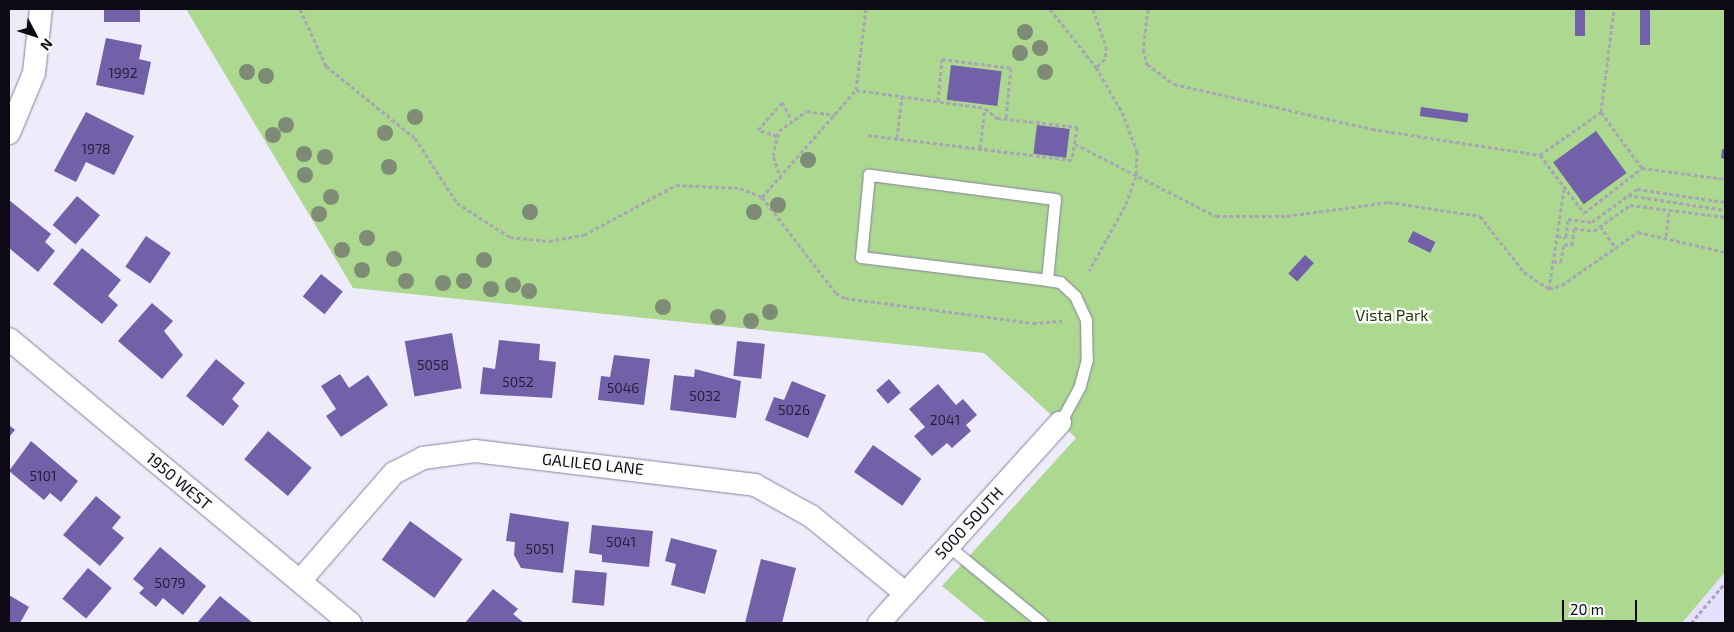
<!DOCTYPE html>
<html>
<head>
<meta charset="utf-8">
<style>
	body { margin:0 }
	#map { position:relative; width:1734px; height:632px; overflow:hidden; background:#eeecfb; font-family:"Exo 2",sans-serif }
	div>[style] { position:absolute }
	[style*='--x'] { left:calc(var(--x)*1px); top:calc(var(--y)*1px); width:calc(var(--w)*1px); rotate:calc(var(--a)*1deg) }
	.built>* { inset:0; background:#e5e0fb }
	.green>* { inset:0; background:#acd88f }
	.building>* { inset:0; background:#7261a9; transform-origin:0 0 }
	.path>* { height:3px; margin-top:-1.5px; transform-origin:0; background:repeating-linear-gradient(90deg,#a8a6b4 0 4px,transparent 0 6.5px) }
	.roads { filter:drop-shadow(0 0 1px #8680a1) drop-shadow(0 0 1px #8680a1) }
	.service>* { height:11px; margin:-5.5px; padding:0 5.5px; transform-origin:5.5px; border-radius:5.5px; background:#fff }
	.minor>* { height:22px; margin:-11px; padding:0 11px; transform-origin:11px; border-radius:11px; background:#fff }
	.trees>* { width:16px; height:16px; margin:-8px; border-radius:50%; background:#7e8c76 }
	span { translate:-50% -50%; white-space:nowrap; text-align:center; line-height:1.15; -webkit-text-stroke:5px #fbfbfb; paint-order:stroke }
	.number-label { font-size:14px; color:#26203b }
	.number-label span { -webkit-text-stroke-width:0 }
	.park-label { font-size:16px; color:#233e0a }
	.street-label { font-size:16px; color:#0d0a16 }
	.frame { position:absolute; inset:0; border:10px solid #0d0a16; pointer-events:none }
	.north { position:absolute; left:10px; top:10px; width:50px; height:50px; -webkit-text-stroke:4px #fbfbfb; paint-order:stroke; rotate:130deg; font-size:14px; font-weight:700; line-height:20px; text-align:center; color:#0d0a16 }
	.north::after { content:''; display:block; margin:auto; width:18px; height:22px; background:#0d0a16; clip-path:polygon(50% 0,100% 100%,50% 72%,0 100%) }
	.scale { position:absolute; left:1562px; top:600px; width:75px; height:22px; box-sizing:border-box; border:2px solid #0d0a16; border-top:0; padding-left:6px; font-size:15px; line-height:18px; white-space:nowrap; color:#0d0a16; -webkit-text-stroke:4px #fbfbfb; paint-order:stroke }
</style>
</head>
<body>
<div id="map">
	<div class="built">
		<div style="clip-path:polygon(1725px 572px,1725px 623px,1682px 623px)"></div>
	</div>
	<div class="green">
		<div style="clip-path:polygon(186px 9px,1725px 9px,1725px 572px,1682px 623px,987px 623px,942px 586px,1076px 438px,984px 353px,353px 288px)"></div>
	</div>
	<div class="building">
		<div style="left:104px;top:9px;width:36px;height:13px"></div>
		<div style="left:1575px;top:9px;width:10px;height:27px"></div>
		<div style="left:1640px;top:9px;width:10px;height:36px"></div>
		<div style="clip-path:polygon(106px 38px,142px 45px,139px 59px,151px 62px,144px 95px,96px 85px)"></div>
		<div style="left:951px;top:65px;width:51px;height:35px;rotate:7deg"></div>
		<div style="left:1421px;top:107px;width:48px;height:9px;rotate:8deg"></div>
		<div style="clip-path:polygon(86px 112px,134px 136px,114px 175px,86px 162px,76px 182px,54px 171px)"></div>
		<div style="left:1037px;top:125px;width:33px;height:29px;rotate:7deg"></div>
		<div style="left:1596px;top:131px;width:52px;height:53px;rotate:54deg"></div>
		<div style="clip-path:polygon(1722px 149px,1725px 149px,1725px 159px,1721px 158px)"></div>
		<div style="left:77px;top:196px;width:30px;height:38px;rotate:40deg"></div>
		<div style="clip-path:polygon(9px 200px,51px 234px,45px 242px,55px 251px,38px 272px,9px 248px)"></div>
		<div style="left:1413px;top:231px;width:25px;height:12px;rotate:26deg"></div>
		<div style="left:146px;top:236px;width:30px;height:37px;rotate:34deg"></div>
		<div style="clip-path:polygon(82px 248px,121px 280px,108px 296px,118px 305px,102px 324px,53px 284px)"></div>
		<div style="left:1305px;top:255px;width:12px;height:25px;rotate:42deg"></div>
		<div style="left:321px;top:274px;width:28px;height:29px;rotate:39deg"></div>
		<div style="clip-path:polygon(152px 303px,173px 321px,164px 331px,183px 355px,162px 379px,118px 341px)"></div>
		<div style="left:452px;top:333px;width:56px;height:48px;rotate:80deg"></div>
		<div style="clip-path:polygon(499px 340px,540px 344px,539px 360px,556px 362px,552px 398px,480px 394px,483px 367px,495px 369px)"></div>
		<div style="left:737px;top:341px;width:28px;height:35px;rotate:6deg"></div>
		<div style="clip-path:polygon(614px 355px,650px 359px,644px 405px,598px 400px,601px 376px,610px 377px)"></div>
		<div style="clip-path:polygon(216px 359px,245px 383px,232px 399px,239px 406px,223px 426px,186px 396px)"></div>
		<div style="clip-path:polygon(695px 369px,741px 381px,736px 418px,670px 410px,674px 375px,694px 377px)"></div>
		<div style="clip-path:polygon(340px 374px,349px 388px,368px 375px,388px 405px,341px 437px,326px 416px,336px 409px,321px 386px)"></div>
		<div style="left:889px;top:379px;width:18px;height:17px;rotate:49deg"></div>
		<div style="clip-path:polygon(792px 381px,826px 395px,808px 438px,765px 420px,774px 397px,784px 400px)"></div>
		<div style="clip-path:polygon(938px 384px,956px 405px,963px 399px,977px 415px,966px 425px,971px 431px,952px 448px,947px 443px,932px 456px,914px 436px,925px 427px,909px 409px)"></div>
		<div style="clip-path:polygon(9px 425px,15px 430px,9px 437px)"></div>
		<div style="left:268px;top:431px;width:57px;height:37px;rotate:40deg"></div>
		<div style="clip-path:polygon(31px 441px,78px 481px,61px 502px,50px 493px,44px 500px,9px 471px)"></div>
		<div style="left:873px;top:445px;width:59px;height:33px;rotate:35deg"></div>
		<div style="clip-path:polygon(96px 496px,121px 517px,112px 528px,124px 538px,100px 566px,63px 535px)"></div>
		<div style="clip-path:polygon(510px 513px,569px 522px,563px 573px,521px 568px,514px 555px,515px 542px,506px 541px)"></div>
		<div style="left:410px;top:521px;width:65px;height:48px;rotate:36deg"></div>
		<div style="clip-path:polygon(592px 525px,653px 531px,649px 567px,602px 562px,602px 555px,589px 553px)"></div>
		<div style="clip-path:polygon(671px 538px,717px 550px,705px 594px,671px 585px,676px 564px,665px 561px)"></div>
		<div style="clip-path:polygon(160px 547px,206px 586px,183px 615px,163px 598px,156px 607px,139px 593px,144px 588px,133px 579px)"></div>
		<div style="clip-path:polygon(761px 559px,796px 568px,782px 623px,745px 623px)"></div>
		<div style="left:88px;top:568px;width:31px;height:40px;rotate:40deg"></div>
		<div style="left:575px;top:570px;width:32px;height:33px;rotate:5deg"></div>
		<div style="clip-path:polygon(493px 589px,518px 609px,513px 614px,524px 623px,465px 623px)"></div>
		<div style="clip-path:polygon(9px 595px,29px 607px,20px 623px,9px 623px)"></div>
		<div style="clip-path:polygon(220px 596px,253px 623px,197px 623px)"></div>
	</div>
	<div class="path">
		<div style="--x:300;--y:9;--w:63;--a:65.5"></div>
		<div style="--x:326;--y:66;--w:114;--a:39"></div>
		<div style="--x:415;--y:138;--w:77;--a:57.1"></div>
		<div style="--x:457;--y:203;--w:63;--a:32.7"></div>
		<div style="--x:510;--y:237;--w:39;--a:6"></div>
		<div style="--x:549;--y:241;--w:36;--a:-10"></div>
		<div style="--x:584;--y:235;--w:105;--a:-28.5"></div>
		<div style="--x:676;--y:185;--w:64;--a:2.7"></div>
		<div style="--x:740;--y:188;--w:24;--a:22"></div>
		<div style="--x:762;--y:197;--w:121;--a:52.4"></div>
		<div style="--x:836;--y:293;--w:10;--a:29"></div>
		<div style="--x:845;--y:298;--w:190;--a:7.6"></div>
		<div style="--x:1033;--y:323;--w:29;--a:-4"></div>
		<div style="--x:1050;--y:9;--w:74;--a:51.6"></div>
		<div style="--x:1096;--y:67;--w:52;--a:60"></div>
		<div style="--x:1122;--y:112;--w:42;--a:69"></div>
		<div style="--x:1137;--y:151;--w:25;--a:92"></div>
		<div style="--x:1136;--y:176;--w:32;--a:110"></div>
		<div style="--x:1125;--y:206;--w:74;--a:119"></div>
		<div style="--x:1093;--y:9;--w:39;--a:71"></div>
		<div style="--x:1106;--y:46;--w:13;--a:94"></div>
		<div style="--x:1105;--y:59;--w:12;--a:138"></div>
		<div style="--x:1148;--y:9;--w:40;--a:97.1"></div>
		<div style="--x:1143;--y:49;--w:16;--a:75"></div>
		<div style="--x:1147;--y:64;--w:34;--a:37"></div>
		<div style="--x:1174;--y:84;--w:203;--a:12.8"></div>
		<div style="--x:1372;--y:129;--w:170;--a:8.8"></div>
		<div style="--x:1540;--y:155;--w:75;--a:-35.2"></div>
		<div style="--x:1601;--y:112;--w:104;--a:-82.8"></div>
		<div style="--x:856;--y:90;--w:130;--a:7.9"></div>
		<div style="--x:985;--y:108;--w:16;--a:40"></div>
		<div style="--x:997;--y:118;--w:81;--a:6.4"></div>
		<div style="--x:1077;--y:127;--w:33;--a:99"></div>
		<div style="--x:1072;--y:160;--w:206;--a:-173"></div>
		<div style="--x:938;--y:101;--w:42;--a:-84.6"></div>
		<div style="--x:942;--y:59;--w:70;--a:7.4"></div>
		<div style="--x:1011;--y:68;--w:50;--a:95.7"></div>
		<div style="--x:1601;--y:112;--w:69;--a:53.8"></div>
		<div style="--x:1642;--y:168;--w:84;--a:7.5"></div>
		<div style="--x:777;--y:136;--w:20;--a:-162"></div>
		<div style="--x:758;--y:130;--w:37;--a:-49"></div>
		<div style="--x:782;--y:102;--w:19;--a:62"></div>
		<div style="--x:897;--y:138;--w:42;--a:-83.2"></div>
		<div style="--x:1075;--y:144;--w:158;--a:27.1"></div>
		<div style="--x:1216;--y:216;--w:71;--a:0"></div>
		<div style="--x:1287;--y:216;--w:103;--a:-7.8"></div>
		<div style="--x:1389;--y:202;--w:92;--a:8.7"></div>
		<div style="--x:1480;--y:216;--w:71;--a:51.8"></div>
		<div style="--x:1524;--y:272;--w:30;--a:34"></div>
		<div style="--x:1549;--y:289;--w:14;--a:-17"></div>
		<div style="--x:1562;--y:285;--w:93;--a:-34.9"></div>
		<div style="--x:1638;--y:232;--w:89;--a:12.9"></div>
		<div style="--x:980;--y:148;--w:39;--a:-83"></div>
		<div style="--x:1540;--y:155;--w:73;--a:52.8"></div>
		<div style="--x:1584;--y:213;--w:73;--a:-37.8"></div>
		<div style="--x:781;--y:179;--w:24;--a:-109"></div>
		<div style="--x:773;--y:156;--w:26;--a:-77"></div>
		<div style="--x:779;--y:131;--w:34;--a:-36"></div>
		<div style="--x:807;--y:111;--w:28;--a:8"></div>
		<div style="--x:1628;--y:195;--w:98;--a:8.8"></div>
		<div style="--x:762;--y:197;--w:142;--a:-48.7"></div>
		<div style="--x:856;--y:90;--w:82;--a:-83"></div>
		<div style="--x:1600;--y:226;--w:26;--a:54"></div>
		<div style="--x:1557;--y:236;--w:9;--a:6"></div>
		<div style="--x:1566;--y:237;--w:18;--a:-84"></div>
		<div style="--x:1568;--y:219;--w:24;--a:7"></div>
		<div style="--x:1592;--y:222;--w:56;--a:-36.3"></div>
		<div style="--x:1637;--y:189;--w:89;--a:8.4"></div>
		<div style="--x:1666;--y:236;--w:26;--a:-83"></div>
		<div style="--x:1553;--y:261;--w:8;--a:7"></div>
		<div style="--x:1561;--y:262;--w:18;--a:-81"></div>
		<div style="--x:1564;--y:244;--w:8;--a:7"></div>
		<div style="--x:1572;--y:245;--w:17;--a:-83"></div>
		<div style="--x:1574;--y:228;--w:20;--a:9"></div>
		<div style="--x:1594;--y:231;--w:44;--a:-35.8"></div>
		<div style="--x:1630;--y:205;--w:96;--a:7.2"></div>
		<div style="--x:1549;--y:289;--w:101;--a:-81.5"></div>
		<div style="--x:1691;--y:623;--w:52;--a:-49.6"></div>
	</div>
	<div class="roads">
		<div class="service">
			<div style="--x:1047;--y:280;--w:81;--a:-84.4"></div>
			<div style="--x:1055;--y:199;--w:188;--a:-172.6"></div>
			<div style="--x:869;--y:175;--w:82;--a:95.6"></div>
			<div style="--x:861;--y:257;--w:187;--a:7"></div>
			<div style="--x:1047;--y:280;--w:13;--a:9"></div>
			<div style="--x:1060;--y:282;--w:21;--a:43"></div>
			<div style="--x:1075;--y:296;--w:26;--a:65"></div>
			<div style="--x:1086;--y:320;--w:39;--a:89"></div>
			<div style="--x:1087;--y:359;--w:28;--a:105"></div>
			<div style="--x:1080;--y:386;--w:42;--a:118.4"></div>
			<div style="--x:947;--y:545;--w:123;--a:39.4"></div>
		</div>
		<div class="minor">
			<div style="--x:9;--y:133;--w:65;--a:-67.4"></div>
			<div style="--x:34;--y:73;--w:64;--a:-83.8"></div>
			<div style="--x:9;--y:339;--w:444;--a:39.8"></div>
			<div style="--x:300;--y:581;--w:143;--a:-49"></div>
			<div style="--x:394;--y:473;--w:33;--a:-27"></div>
			<div style="--x:423;--y:458;--w:52;--a:-7.7"></div>
			<div style="--x:475;--y:451;--w:282;--a:6.9"></div>
			<div style="--x:755;--y:485;--w:64;--a:29"></div>
			<div style="--x:811;--y:516;--w:122;--a:39.3"></div>
			<div style="--x:879;--y:623;--w:270;--a:-47.9"></div>
		</div>
	</div>
	<div class="trees">
		<div style="left:1025px;top:32px"></div>
		<div style="left:1040px;top:48px"></div>
		<div style="left:1020px;top:53px"></div>
		<div style="left:247px;top:72px"></div>
		<div style="left:1045px;top:72px"></div>
		<div style="left:266px;top:76px"></div>
		<div style="left:415px;top:117px"></div>
		<div style="left:286px;top:125px"></div>
		<div style="left:385px;top:133px"></div>
		<div style="left:273px;top:135px"></div>
		<div style="left:304px;top:154px"></div>
		<div style="left:325px;top:157px"></div>
		<div style="left:808px;top:160px"></div>
		<div style="left:389px;top:167px"></div>
		<div style="left:305px;top:175px"></div>
		<div style="left:331px;top:197px"></div>
		<div style="left:778px;top:205px"></div>
		<div style="left:530px;top:212px"></div>
		<div style="left:754px;top:212px"></div>
		<div style="left:319px;top:214px"></div>
		<div style="left:367px;top:238px"></div>
		<div style="left:342px;top:250px"></div>
		<div style="left:394px;top:259px"></div>
		<div style="left:484px;top:260px"></div>
		<div style="left:362px;top:270px"></div>
		<div style="left:406px;top:281px"></div>
		<div style="left:464px;top:281px"></div>
		<div style="left:443px;top:283px"></div>
		<div style="left:513px;top:285px"></div>
		<div style="left:491px;top:289px"></div>
		<div style="left:529px;top:291px"></div>
		<div style="left:663px;top:307px"></div>
		<div style="left:770px;top:312px"></div>
		<div style="left:718px;top:317px"></div>
		<div style="left:751px;top:321px"></div>
	</div>
	<div class="number-label">
		<span style="left:123px;top:73px">1992</span>
		<span style="left:96px;top:149px">1978</span>
		<span style="left:433px;top:365px">5058</span>
		<span style="left:518px;top:382px">5052</span>
		<span style="left:623px;top:388px">5046</span>
		<span style="left:705px;top:396px">5032</span>
		<span style="left:794px;top:410px">5026</span>
		<span style="left:945px;top:420px">2041</span>
		<span style="left:43px;top:476px">5101</span>
		<span style="left:621px;top:542px">5041</span>
		<span style="left:540px;top:549px">5051</span>
		<span style="left:170px;top:583px">5079</span>
	</div>
	<div class="park-label">
		<span style="left:1392px;top:315px">Vista Park</span>
	</div>
	<div class="street-label">
		<span style="left:593px;top:464px;rotate:6deg">GALILEO LANE</span>
		<span style="left:179px;top:481px;rotate:40deg">1950 WEST</span>
		<span style="left:969px;top:523px;rotate:-47deg">5000 SOUTH</span>
	</div>
	<div class="frame"></div>
	<div class="north">N</div>
	<div class="scale">20 m</div>
</div>
</body>
</html>
